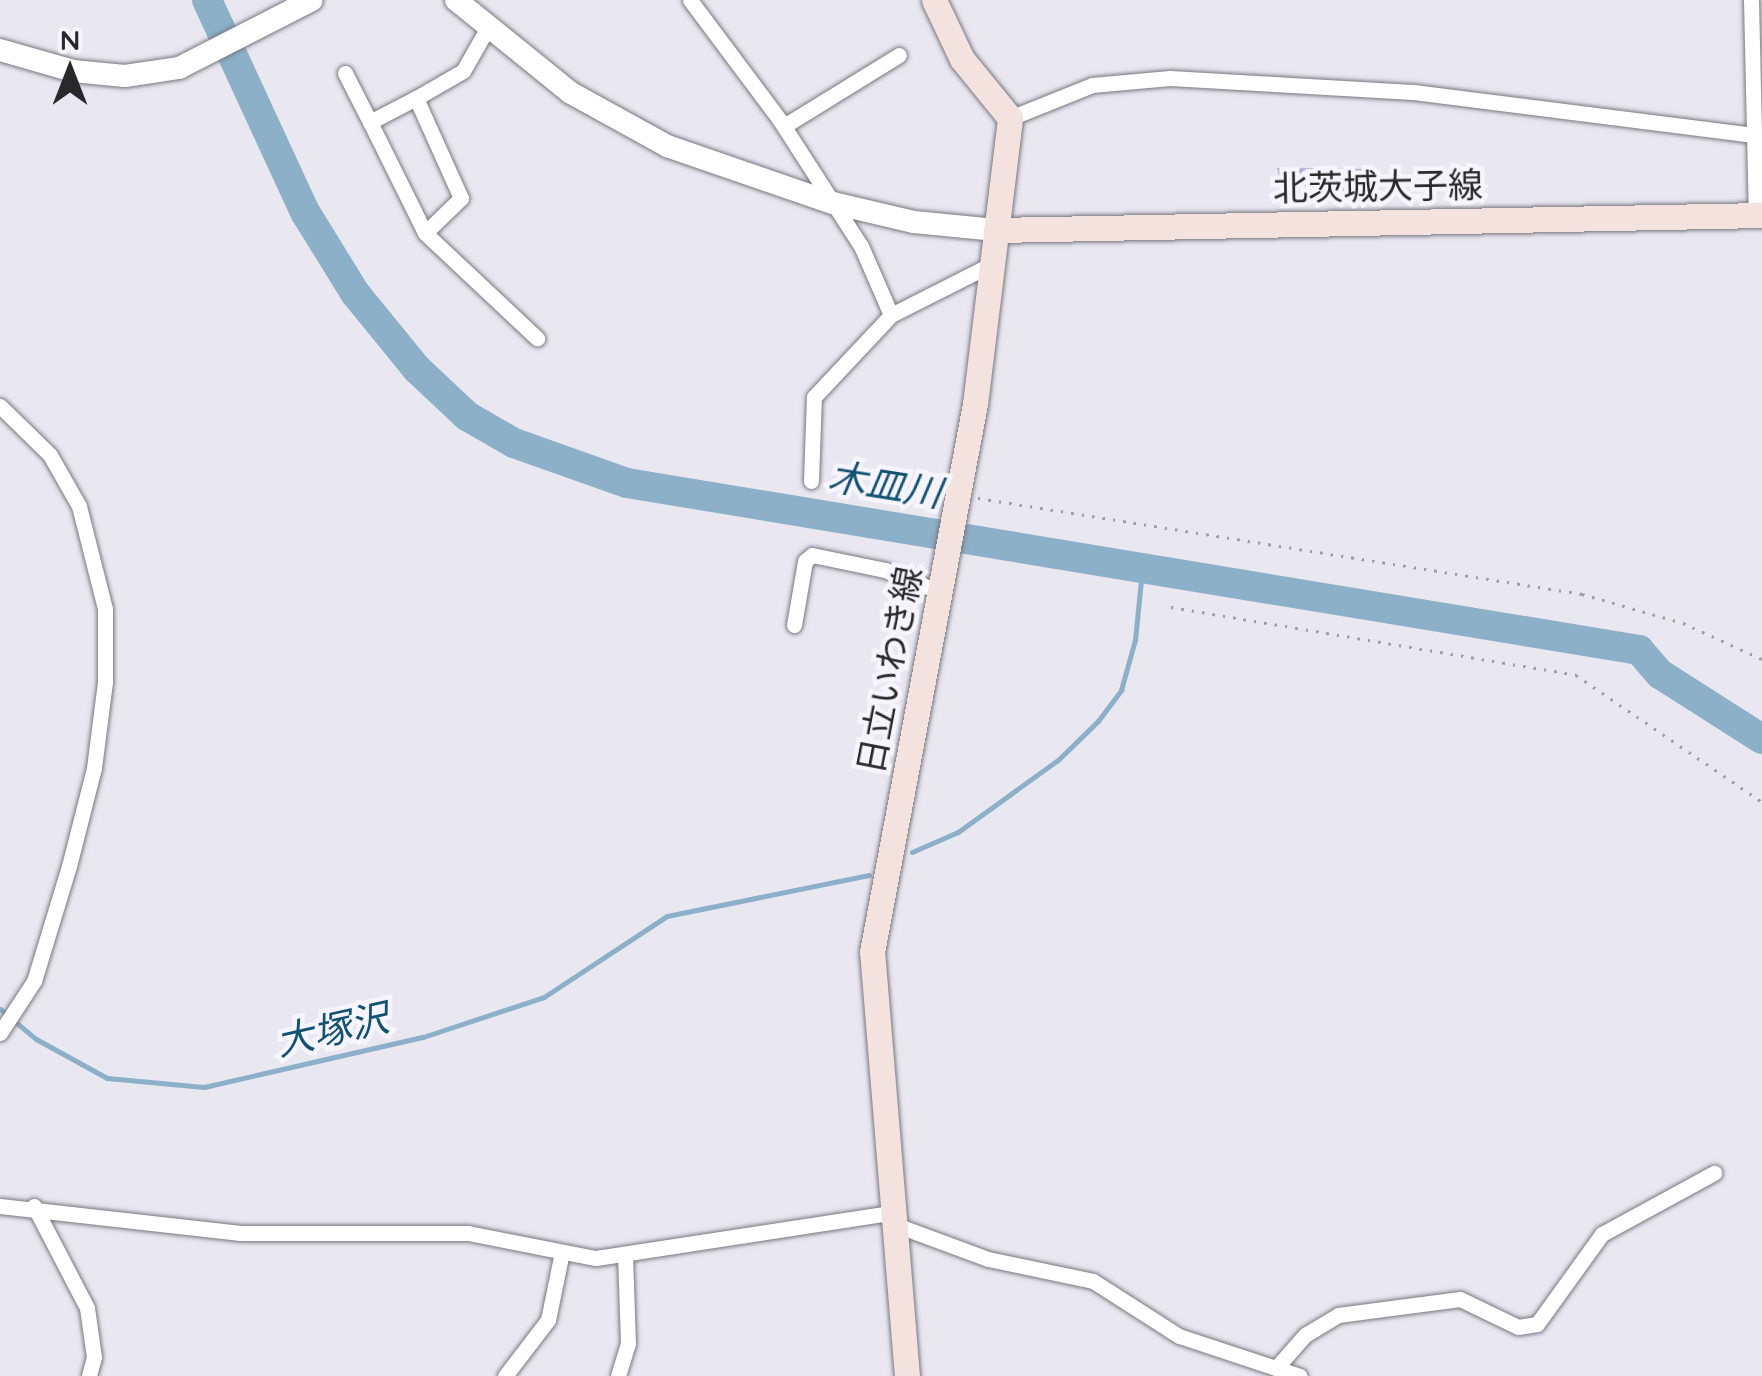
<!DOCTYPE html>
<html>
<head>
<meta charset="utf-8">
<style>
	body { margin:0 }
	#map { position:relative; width:1762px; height:1376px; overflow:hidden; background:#e9e8f1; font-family:Quicksand,"Noto Sans JP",sans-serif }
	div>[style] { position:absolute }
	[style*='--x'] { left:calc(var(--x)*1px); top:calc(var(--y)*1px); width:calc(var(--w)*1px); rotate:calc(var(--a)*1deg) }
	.stream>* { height:5px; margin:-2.5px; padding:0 2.5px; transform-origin:2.5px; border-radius:2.5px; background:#8bb0c8 }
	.river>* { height:30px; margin:-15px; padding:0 15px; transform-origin:15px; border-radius:15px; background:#8bb0c8 }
	.building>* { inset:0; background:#b0abd0 }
	.path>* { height:2.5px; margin-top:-1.25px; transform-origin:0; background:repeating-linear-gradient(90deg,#9f9ea5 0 2.5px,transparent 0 10.5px) }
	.roads { filter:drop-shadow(0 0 2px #78777f) drop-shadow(0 0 2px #78777f) }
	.street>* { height:15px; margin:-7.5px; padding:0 7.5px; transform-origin:7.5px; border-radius:7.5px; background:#fff }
	.secondary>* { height:22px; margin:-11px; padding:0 11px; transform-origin:11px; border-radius:11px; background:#fff }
	.primary>* { height:25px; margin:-12.5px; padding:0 12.5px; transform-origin:12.5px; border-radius:12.5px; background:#f4e2df }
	span { translate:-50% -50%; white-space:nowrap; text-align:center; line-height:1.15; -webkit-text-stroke:9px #f6f5fe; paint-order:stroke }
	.street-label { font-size:35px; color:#29292c }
	.water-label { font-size:38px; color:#115273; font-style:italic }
	.north { position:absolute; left:20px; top:20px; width:100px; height:100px; -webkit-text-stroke:8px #f6f5fe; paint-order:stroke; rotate:0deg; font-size:28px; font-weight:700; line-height:40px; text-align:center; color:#29292c }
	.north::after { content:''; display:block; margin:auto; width:35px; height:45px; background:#29292c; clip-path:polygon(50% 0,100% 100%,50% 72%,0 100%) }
</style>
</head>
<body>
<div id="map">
	<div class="stream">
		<div style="--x:912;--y:852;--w:50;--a:-23.5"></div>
		<div style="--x:958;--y:832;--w:123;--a:-35.8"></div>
		<div style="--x:1058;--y:760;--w:56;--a:-44.3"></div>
		<div style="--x:1098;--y:721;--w:39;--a:-53"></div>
		<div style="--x:1121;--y:690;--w:52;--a:-74.4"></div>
		<div style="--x:1135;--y:640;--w:70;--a:-84.3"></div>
		<div style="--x:0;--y:1009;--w:47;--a:39.8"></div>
		<div style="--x:36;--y:1039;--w:81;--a:28.8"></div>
		<div style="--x:107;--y:1078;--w:97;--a:5.3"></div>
		<div style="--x:204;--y:1087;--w:225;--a:-12.9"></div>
		<div style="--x:423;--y:1037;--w:127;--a:-18.3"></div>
		<div style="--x:544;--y:997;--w:147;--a:-33.4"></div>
		<div style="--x:667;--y:916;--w:206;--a:-11.5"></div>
	</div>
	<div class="river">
		<div style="--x:207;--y:0;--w:234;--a:65.2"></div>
		<div style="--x:305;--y:212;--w:95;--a:58.3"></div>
		<div style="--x:355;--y:293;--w:98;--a:50.8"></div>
		<div style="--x:417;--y:369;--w:69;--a:43.2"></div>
		<div style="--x:467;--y:416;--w:54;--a:29.9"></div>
		<div style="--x:514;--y:443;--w:120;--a:19.5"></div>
		<div style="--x:627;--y:483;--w:1026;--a:9.37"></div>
		<div style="--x:1639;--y:650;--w:32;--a:49"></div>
		<div style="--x:1660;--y:674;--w:121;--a:32.5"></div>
	</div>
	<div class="building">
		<div style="clip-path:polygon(1277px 168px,1375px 169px,1375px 183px,1367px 183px,1367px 200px,1285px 200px)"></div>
	</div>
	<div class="path">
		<div style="--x:978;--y:498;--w:612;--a:9.03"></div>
		<div style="--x:1582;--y:594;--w:105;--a:16"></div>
		<div style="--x:1683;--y:623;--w:87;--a:24.5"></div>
		<div style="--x:1171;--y:607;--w:411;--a:9.5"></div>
		<div style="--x:1576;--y:675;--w:225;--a:34.3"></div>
	</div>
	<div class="roads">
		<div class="street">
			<div style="--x:690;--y:0;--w:149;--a:53.2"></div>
			<div style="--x:779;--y:119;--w:151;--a:57.2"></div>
			<div style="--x:861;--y:246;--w:75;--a:66.5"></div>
			<div style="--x:1751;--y:0;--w:215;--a:88.7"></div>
			<div style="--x:487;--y:29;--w:48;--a:119.7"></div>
			<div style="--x:463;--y:71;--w:54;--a:150.1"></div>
			<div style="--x:416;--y:98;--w:110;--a:65.8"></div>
			<div style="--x:461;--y:198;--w:50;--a:135.8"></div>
			<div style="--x:425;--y:233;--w:154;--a:43.2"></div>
			<div style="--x:345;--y:73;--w:55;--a:63"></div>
			<div style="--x:370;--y:122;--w:52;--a:-27.6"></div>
			<div style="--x:1010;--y:118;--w:88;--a:-21.9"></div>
			<div style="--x:1092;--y:85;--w:78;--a:-5.1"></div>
			<div style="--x:1170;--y:78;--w:243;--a:3.3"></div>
			<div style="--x:1413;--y:92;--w:352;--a:7.2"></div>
			<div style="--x:370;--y:122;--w:124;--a:63.6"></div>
			<div style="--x:784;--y:126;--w:135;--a:-31.7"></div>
			<div style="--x:0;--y:406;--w:70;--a:44.4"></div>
			<div style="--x:50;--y:455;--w:59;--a:60.4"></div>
			<div style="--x:79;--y:506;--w:106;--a:75.8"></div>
			<div style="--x:105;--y:609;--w:73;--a:90"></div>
			<div style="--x:105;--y:682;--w:87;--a:97.3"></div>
			<div style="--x:94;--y:768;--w:101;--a:104.3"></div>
			<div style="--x:69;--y:866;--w:120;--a:106.9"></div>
			<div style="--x:34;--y:981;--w:62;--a:123.2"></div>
			<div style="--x:811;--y:481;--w:84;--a:-88"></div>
			<div style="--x:814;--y:397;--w:112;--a:-46.8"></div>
			<div style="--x:891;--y:315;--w:115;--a:-26.8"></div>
			<div style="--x:794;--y:625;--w:65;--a:-80.2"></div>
			<div style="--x:805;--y:561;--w:9;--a:-41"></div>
			<div style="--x:812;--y:555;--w:75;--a:11.6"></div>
			<div style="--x:885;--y:570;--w:59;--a:21.8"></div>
			<div style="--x:0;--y:1206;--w:242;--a:6.4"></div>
			<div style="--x:240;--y:1233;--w:228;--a:0"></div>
			<div style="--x:468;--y:1233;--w:130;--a:11.1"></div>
			<div style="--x:596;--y:1258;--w:303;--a:-8.7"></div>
			<div style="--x:34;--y:1206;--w:115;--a:62.5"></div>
			<div style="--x:87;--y:1308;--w:49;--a:81.9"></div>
			<div style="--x:94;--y:1357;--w:20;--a:105"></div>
			<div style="--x:896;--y:1225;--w:98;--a:20.3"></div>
			<div style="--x:988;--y:1259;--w:107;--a:11.8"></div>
			<div style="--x:1093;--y:1281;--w:102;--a:32.6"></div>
			<div style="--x:1179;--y:1336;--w:127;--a:18.3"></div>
			<div style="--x:1276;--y:1368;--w:44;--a:-48.7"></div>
			<div style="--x:1305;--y:1335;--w:39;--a:-31"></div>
			<div style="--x:1338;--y:1315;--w:123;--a:-7.5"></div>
			<div style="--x:1460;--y:1299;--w:64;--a:25.8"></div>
			<div style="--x:1518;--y:1327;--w:19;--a:-9"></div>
			<div style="--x:1537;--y:1324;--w:111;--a:-54.2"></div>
			<div style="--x:1602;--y:1234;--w:128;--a:-28.6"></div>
			<div style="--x:505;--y:1376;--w:71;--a:-52.5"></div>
			<div style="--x:548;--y:1320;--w:69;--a:-78.4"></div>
			<div style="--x:618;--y:1376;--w:34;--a:-73"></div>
			<div style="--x:628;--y:1344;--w:89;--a:-91.9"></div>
		</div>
		<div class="secondary">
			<div style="--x:456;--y:0;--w:148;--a:39"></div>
			<div style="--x:571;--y:93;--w:110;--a:28.9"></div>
			<div style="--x:667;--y:146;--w:176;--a:19"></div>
			<div style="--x:833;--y:203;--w:83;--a:13.2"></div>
			<div style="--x:914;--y:222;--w:82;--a:5.6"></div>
			<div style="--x:0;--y:50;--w:76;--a:16"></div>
			<div style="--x:73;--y:71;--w:52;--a:5.5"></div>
			<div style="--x:125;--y:76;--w:55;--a:-8.4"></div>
			<div style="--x:179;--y:68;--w:149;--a:-27.1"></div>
		</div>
		<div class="primary">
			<div style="--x:996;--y:230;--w:766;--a:-1.12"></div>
			<div style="--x:907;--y:1376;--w:425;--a:-94.7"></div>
			<div style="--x:872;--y:952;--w:558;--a:-79.36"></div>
			<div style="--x:975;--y:404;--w:288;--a:-83"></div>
			<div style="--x:1010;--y:118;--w:76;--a:-129.1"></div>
			<div style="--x:962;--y:59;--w:65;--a:-115.4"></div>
		</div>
	</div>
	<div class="street-label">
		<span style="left:1378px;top:186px;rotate:-1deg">北茨城大子線</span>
		<span style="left:889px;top:670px;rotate:-79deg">日立いわき線</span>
	</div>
	<div class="water-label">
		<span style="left:885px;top:485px;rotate:9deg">木皿川</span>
		<span style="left:332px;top:1030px;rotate:-13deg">大塚沢</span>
	</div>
	<div class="north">N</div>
</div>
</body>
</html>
